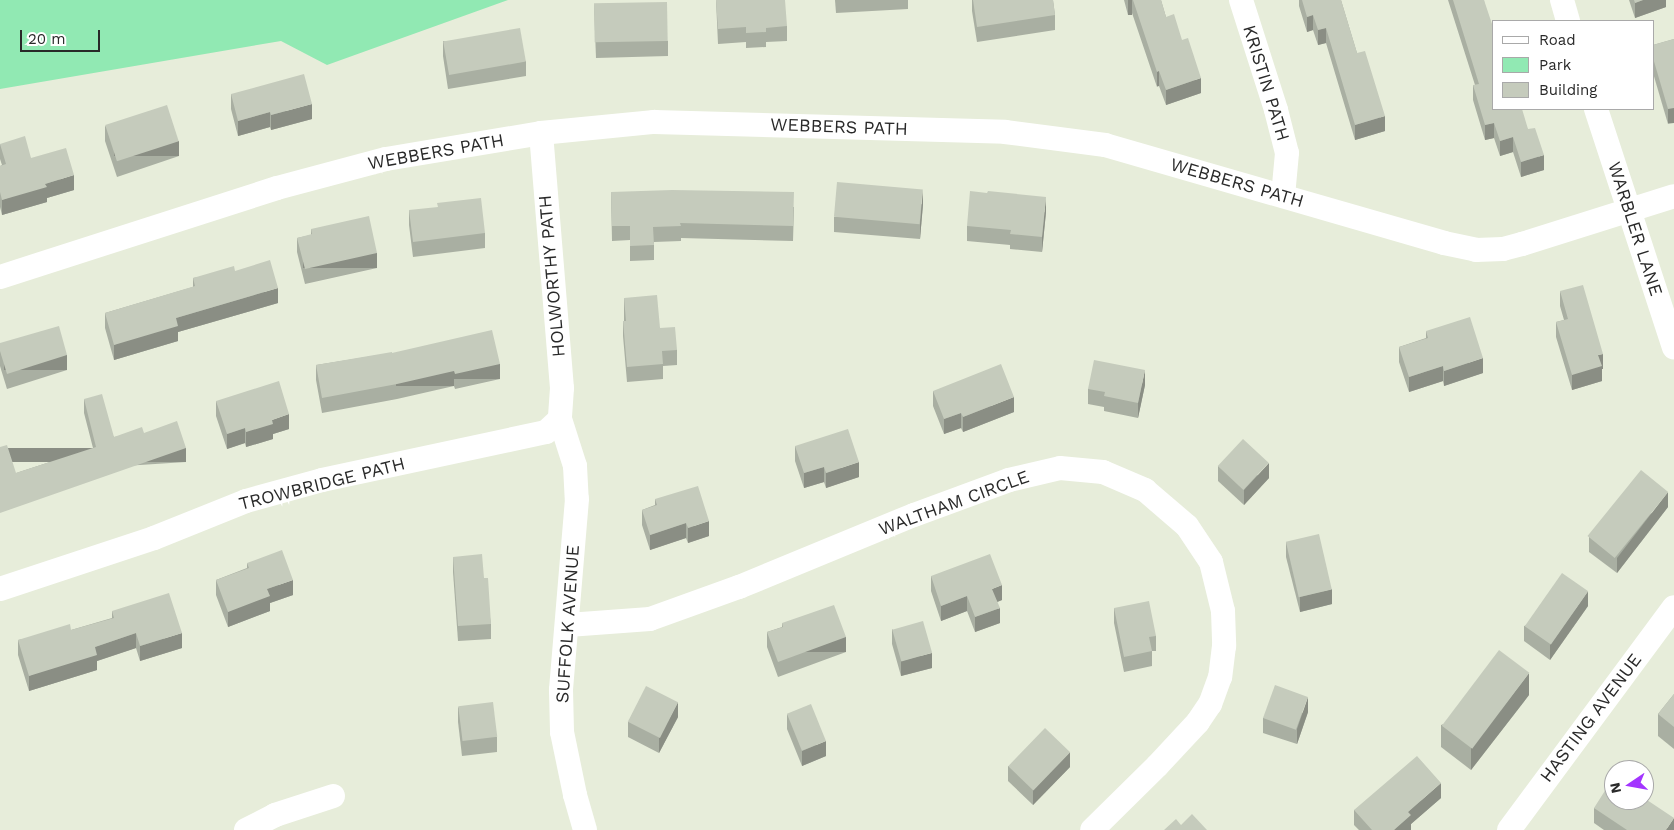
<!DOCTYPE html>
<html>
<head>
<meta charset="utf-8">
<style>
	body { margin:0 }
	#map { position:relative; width:1674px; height:830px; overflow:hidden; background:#e7edda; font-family:"Work Sans",sans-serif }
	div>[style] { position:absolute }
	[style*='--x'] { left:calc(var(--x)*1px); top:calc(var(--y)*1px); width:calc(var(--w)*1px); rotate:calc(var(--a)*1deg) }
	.green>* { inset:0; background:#91e9b3 }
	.street>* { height:24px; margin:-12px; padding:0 12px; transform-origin:12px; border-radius:12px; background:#fff }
	.wall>* { inset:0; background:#a9afa2 }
	.shaded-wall>* { inset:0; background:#8a8e84; transform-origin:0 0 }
	.building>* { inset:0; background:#c5cbbc; transform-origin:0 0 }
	span { translate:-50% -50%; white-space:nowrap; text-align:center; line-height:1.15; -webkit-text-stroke:4px #fff; paint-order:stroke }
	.street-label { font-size:18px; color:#292929 }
	.legend { position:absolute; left:1492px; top:20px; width:162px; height:90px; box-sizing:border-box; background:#fff; border:1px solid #a9a9a9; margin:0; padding:6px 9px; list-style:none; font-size:15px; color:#292929 }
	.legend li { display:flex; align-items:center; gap:10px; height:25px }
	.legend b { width:25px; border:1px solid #a9a9a9 }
	.north { position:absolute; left:1604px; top:760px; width:50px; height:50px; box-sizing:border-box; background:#fff; border:1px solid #a9a9a9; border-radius:50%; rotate:258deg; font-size:14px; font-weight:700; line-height:20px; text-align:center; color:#292929 }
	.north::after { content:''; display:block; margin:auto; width:18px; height:22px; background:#a335ff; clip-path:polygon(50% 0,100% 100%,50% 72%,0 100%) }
	.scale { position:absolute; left:20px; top:30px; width:80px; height:22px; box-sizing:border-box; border:2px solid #292929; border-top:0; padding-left:6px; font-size:15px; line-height:18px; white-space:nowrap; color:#292929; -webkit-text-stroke:4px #fff; paint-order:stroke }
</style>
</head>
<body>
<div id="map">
	<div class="green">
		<div style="clip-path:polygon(0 0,508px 0,327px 65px,281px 41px,0 89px)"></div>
	</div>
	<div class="street">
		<div style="--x:1241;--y:0;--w:115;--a:72.3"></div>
		<div style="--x:1276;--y:110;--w:44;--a:75.7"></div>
		<div style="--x:1287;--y:153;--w:43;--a:95.3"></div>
		<div style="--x:1562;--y:0;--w:22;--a:74"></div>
		<div style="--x:1596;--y:109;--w:251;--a:71.9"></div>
		<div style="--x:541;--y:133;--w:256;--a:85.3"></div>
		<div style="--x:562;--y:388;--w:31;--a:94"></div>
		<div style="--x:560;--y:419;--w:49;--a:72.3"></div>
		<div style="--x:575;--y:466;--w:33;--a:87"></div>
		<div style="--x:577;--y:499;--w:192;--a:94.8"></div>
		<div style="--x:561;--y:690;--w:42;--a:88.6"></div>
		<div style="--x:562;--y:732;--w:64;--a:78.3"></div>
		<div style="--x:575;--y:795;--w:36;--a:74"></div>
		<div style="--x:0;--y:277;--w:291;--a:-17.8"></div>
		<div style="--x:277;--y:188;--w:113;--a:-14.9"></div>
		<div style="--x:386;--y:159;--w:157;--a:-9.5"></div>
		<div style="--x:541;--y:133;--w:114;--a:-5.6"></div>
		<div style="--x:654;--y:122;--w:351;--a:1.6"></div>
		<div style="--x:1005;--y:132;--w:101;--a:7.4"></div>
		<div style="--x:1105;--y:145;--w:353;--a:16.1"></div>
		<div style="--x:1444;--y:243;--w:33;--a:12"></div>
		<div style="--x:1476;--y:250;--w:27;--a:-2"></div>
		<div style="--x:1503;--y:249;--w:20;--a:-15"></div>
		<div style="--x:1522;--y:244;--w:159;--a:-17.5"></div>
		<div style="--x:0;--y:589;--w:162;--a:-18.3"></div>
		<div style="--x:154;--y:538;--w:99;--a:-21.9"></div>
		<div style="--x:246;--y:501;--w:79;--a:-15.4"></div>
		<div style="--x:322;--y:480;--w:229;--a:-12.1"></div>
		<div style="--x:546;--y:432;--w:19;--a:-43"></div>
		<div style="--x:568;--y:625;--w:82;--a:-4.2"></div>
		<div style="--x:650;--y:619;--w:95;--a:-19.8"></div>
		<div style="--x:739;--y:587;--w:189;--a:-22.4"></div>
		<div style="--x:914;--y:515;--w:101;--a:-20.2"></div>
		<div style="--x:1009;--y:480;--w:52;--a:-13.2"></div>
		<div style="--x:1060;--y:468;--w:43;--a:5.3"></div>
		<div style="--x:1103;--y:472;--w:46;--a:23.2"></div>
		<div style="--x:1145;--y:490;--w:55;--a:40.6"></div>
		<div style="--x:1187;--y:526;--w:43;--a:56.3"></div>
		<div style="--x:1211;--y:562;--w:50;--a:76.2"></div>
		<div style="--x:1223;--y:611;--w:35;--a:88"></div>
		<div style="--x:1224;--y:646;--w:31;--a:97"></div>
		<div style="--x:1220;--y:677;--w:29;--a:110"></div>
		<div style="--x:1210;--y:704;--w:22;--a:124"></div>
		<div style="--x:1198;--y:722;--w:60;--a:133"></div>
		<div style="--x:1157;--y:766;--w:91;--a:135.4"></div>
		<div style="--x:246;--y:830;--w:33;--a:-27"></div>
		<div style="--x:275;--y:815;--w:61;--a:-18.1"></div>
		<div style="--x:1509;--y:830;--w:277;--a:-53.5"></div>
	</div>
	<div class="wall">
		<div style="clip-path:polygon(716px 0,787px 26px,787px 41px,766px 42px,766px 47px,746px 48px,746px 42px,718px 44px)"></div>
		<div style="clip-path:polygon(835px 0,908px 0,908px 9px,836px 13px)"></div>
		<div style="clip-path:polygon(972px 0,1053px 0,1055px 15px,1055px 30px,977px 42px,972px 11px)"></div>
		<div style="clip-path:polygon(1124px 0,1161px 0,1166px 17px,1201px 93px,1166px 105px,1159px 86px,1157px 87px,1132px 13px,1128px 15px)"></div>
		<div style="clip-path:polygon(1299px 0,1341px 0,1357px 53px,1385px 131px,1355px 140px,1326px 43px,1318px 45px,1313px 30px,1307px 32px,1299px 6px)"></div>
		<div style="clip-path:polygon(1448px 0,1484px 0,1493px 109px,1528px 129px,1544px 170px,1521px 177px,1513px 152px,1500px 156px,1494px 138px,1485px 140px,1473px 100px,1473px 85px,1475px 85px)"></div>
		<div style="clip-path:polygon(1629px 0,1666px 0,1666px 7px,1635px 18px)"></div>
		<div style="clip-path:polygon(594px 5px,668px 41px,668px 56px,596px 58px)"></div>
		<div style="clip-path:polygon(1674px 39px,1674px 123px,1668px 124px,1653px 73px,1653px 45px)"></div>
		<div style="clip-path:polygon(443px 41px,526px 61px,526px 76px,448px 89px,443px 56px)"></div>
		<div style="clip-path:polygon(231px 94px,312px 119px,271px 130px,270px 127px,238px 136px,231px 109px)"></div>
		<div style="clip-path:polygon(105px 126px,179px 156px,117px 177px,105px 141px)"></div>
		<div style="clip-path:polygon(0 144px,31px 158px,74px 190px,47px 198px,47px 202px,2px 215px,0 207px,0 166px,2px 165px,0 159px)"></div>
		<div style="clip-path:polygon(611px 192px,794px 207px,793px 241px,681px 238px,681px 241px,654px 242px,654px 260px,630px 261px,630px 240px,612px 241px)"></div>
		<div style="clip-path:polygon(923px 204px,920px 239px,834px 232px,834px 217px)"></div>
		<div style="clip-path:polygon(409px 210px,485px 233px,485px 248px,413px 257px,409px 225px)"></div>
		<div style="clip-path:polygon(1046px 212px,1042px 252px,1010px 249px,1010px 245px,967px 241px,967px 226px)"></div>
		<div style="clip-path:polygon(311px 229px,377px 268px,305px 284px,297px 252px,297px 238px,311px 235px)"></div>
		<div style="clip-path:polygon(235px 271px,278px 303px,178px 332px,178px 341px,114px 360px,105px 328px,105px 313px,193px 287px,193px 278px)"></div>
		<div style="clip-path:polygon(1560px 291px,1603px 369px,1602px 369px,1602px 381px,1572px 390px,1556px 337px,1556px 322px,1564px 320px,1560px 306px)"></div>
		<div style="clip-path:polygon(624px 298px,660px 328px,677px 350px,677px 365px,663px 366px,663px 379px,627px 382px,623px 336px,623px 321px,624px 321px)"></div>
		<div style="clip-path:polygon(1426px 331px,1483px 373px,1444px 386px,1443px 381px,1409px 392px,1399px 362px,1399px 347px,1426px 338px)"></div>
		<div style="clip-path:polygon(0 343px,67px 370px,7px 389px,0 366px)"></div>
		<div style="clip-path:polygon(392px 353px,500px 379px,455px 389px,454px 386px,397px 399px,322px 413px,316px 380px,316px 365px)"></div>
		<div style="clip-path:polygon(1145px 385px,1138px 418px,1104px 411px,1104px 407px,1088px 404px,1088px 389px)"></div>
		<div style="clip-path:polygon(933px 391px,1014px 412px,963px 432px,961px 428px,944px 434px,933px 406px)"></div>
		<div style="clip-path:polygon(84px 399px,114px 437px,144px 433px,186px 462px,16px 473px,93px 448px,84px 413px)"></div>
		<div style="clip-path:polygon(216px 401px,289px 429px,273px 434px,273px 439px,246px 447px,245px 443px,227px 449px,216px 416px)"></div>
		<div style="clip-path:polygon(795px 446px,859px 477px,826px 488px,824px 482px,804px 488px,795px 461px)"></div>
		<div style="clip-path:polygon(1218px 466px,1269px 478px,1244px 505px,1218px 481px)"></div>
		<div style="clip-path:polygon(655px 499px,709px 536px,688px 543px,686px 538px,650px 550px,642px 525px,642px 510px,655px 505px)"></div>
		<div style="clip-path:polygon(1668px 507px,1617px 573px,1589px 552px,1589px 537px)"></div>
		<div style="clip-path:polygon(1286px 542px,1332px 604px,1300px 612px,1286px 557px)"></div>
		<div style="clip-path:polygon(453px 557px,484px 578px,491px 624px,491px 639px,458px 641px,453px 572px)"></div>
		<div style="clip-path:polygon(247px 563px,293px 595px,270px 603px,270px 611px,228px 627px,216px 595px,216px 580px,247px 568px)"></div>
		<div style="clip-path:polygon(931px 576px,1002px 600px,997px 602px,1000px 623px,975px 632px,967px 611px,941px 621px,931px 591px)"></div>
		<div style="clip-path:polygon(1588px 606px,1550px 660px,1524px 641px,1524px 626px)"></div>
		<div style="clip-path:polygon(1114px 608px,1156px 636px,1156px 651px,1152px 651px,1152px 666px,1124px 672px,1114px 623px)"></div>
		<div style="clip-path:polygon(112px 611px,182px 648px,140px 661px,136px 648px,97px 661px,97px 670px,29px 691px,18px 655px,18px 640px,71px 630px,112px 618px)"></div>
		<div style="clip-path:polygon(782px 623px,846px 652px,778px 677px,767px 647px,767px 632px,782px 627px)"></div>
		<div style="clip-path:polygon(892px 629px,932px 668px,901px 676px,892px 644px)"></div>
		<div style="clip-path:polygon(1674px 694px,1674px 749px,1658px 736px,1658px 714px)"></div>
		<div style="clip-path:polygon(1529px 695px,1471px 770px,1441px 747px,1441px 725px)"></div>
		<div style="clip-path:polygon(458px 707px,497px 737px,497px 752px,462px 756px,458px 722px)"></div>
		<div style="clip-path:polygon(1308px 712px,1297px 744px,1263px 733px,1263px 718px)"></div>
		<div style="clip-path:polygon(787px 714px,826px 756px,802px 766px,787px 729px)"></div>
		<div style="clip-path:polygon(678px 717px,659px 753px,628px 737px,628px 722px)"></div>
		<div style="clip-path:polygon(1008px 766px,1070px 767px,1033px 805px,1008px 781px)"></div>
		<div style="clip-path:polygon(1441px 798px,1411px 824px,1411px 830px,1359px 830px,1354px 825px,1354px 810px)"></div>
		<div style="clip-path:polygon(1594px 808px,1674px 830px,1604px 830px,1594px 823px)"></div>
	</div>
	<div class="shaded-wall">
		<div style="left:1128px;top:0;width:4px;height:15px"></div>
		<div style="clip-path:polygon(1643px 0,1666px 0,1666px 7px,1635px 18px,1635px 3px)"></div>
		<div style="clip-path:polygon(1313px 15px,1313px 30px,1307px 32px,1307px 17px)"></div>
		<div style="clip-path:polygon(1326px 28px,1326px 43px,1318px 45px,1318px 30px)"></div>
		<div style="left:1159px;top:71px;width:15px;height:2px;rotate:90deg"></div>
		<div style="clip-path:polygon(1201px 78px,1201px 93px,1166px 105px,1166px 90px)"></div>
		<div style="clip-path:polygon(312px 104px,312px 119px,271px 130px,271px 115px)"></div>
		<div style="left:1674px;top:108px;width:15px;height:6px;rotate:90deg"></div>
		<div style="clip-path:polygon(270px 112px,270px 127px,238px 136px,238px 121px)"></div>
		<div style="clip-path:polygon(1385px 116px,1385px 131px,1355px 140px,1355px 125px)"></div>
		<div style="clip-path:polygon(1494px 123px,1494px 138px,1485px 140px,1485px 125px)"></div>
		<div style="clip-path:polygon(1513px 137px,1513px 152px,1500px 156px,1500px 141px)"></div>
		<div style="left:179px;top:141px;width:15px;height:65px;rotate:90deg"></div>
		<div style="clip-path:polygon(1544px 155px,1544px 170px,1521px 177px,1521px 162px)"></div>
		<div style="clip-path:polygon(74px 175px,74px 190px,47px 198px,47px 202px,2px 215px,2px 200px,45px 184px)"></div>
		<div style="clip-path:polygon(923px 189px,923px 204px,920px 239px,920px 224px)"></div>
		<div style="clip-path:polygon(1046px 197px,1046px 212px,1042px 252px,1042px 237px)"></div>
		<div style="left:377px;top:253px;width:15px;height:74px;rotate:90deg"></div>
		<div style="clip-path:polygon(278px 288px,278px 303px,178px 332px,178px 341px,114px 360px,114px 345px,176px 318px)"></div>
		<div style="clip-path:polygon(1603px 354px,1603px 369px,1602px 369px,1602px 381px,1572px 390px,1572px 375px,1598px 355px)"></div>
		<div style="left:67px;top:355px;width:15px;height:63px;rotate:90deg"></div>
		<div style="clip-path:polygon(1483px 358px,1483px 373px,1444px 386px,1444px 371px)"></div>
		<div style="left:500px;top:364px;width:15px;height:46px;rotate:90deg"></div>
		<div style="clip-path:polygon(1443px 366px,1443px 381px,1409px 392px,1409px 377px)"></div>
		<div style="clip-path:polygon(1145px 370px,1145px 385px,1138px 418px,1138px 403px)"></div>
		<div style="left:454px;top:371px;width:15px;height:58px;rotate:90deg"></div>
		<div style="clip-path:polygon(1014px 397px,1014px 412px,963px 432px,963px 417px)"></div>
		<div style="clip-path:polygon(961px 413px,961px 428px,944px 434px,944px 419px)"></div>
		<div style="clip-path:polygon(289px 414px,289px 429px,273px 434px,273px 439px,246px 447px,246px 432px,272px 420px)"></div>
		<div style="clip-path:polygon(245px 428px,245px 443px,227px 449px,227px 434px)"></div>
		<div style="left:186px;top:448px;width:14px;height:197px;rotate:90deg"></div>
		<div style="clip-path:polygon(859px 462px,859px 477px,826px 488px,826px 473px)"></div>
		<div style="clip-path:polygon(1269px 463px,1269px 478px,1244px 505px,1244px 490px)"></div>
		<div style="clip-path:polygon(824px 467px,824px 482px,804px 488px,804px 473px)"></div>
		<div style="clip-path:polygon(1668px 492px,1668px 507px,1617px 573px,1617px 558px)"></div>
		<div style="clip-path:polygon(709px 521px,709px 536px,688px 543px,688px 528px)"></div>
		<div style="clip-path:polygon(686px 523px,686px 538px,650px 550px,650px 535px)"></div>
		<div style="clip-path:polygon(293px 580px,293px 595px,270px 603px,270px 611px,228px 627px,228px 612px,267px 589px)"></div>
		<div style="clip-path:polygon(1002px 585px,1002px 600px,992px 604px,992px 589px)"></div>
		<div style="clip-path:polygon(1332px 589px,1332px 604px,1300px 612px,1300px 597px)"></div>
		<div style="clip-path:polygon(1588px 591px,1588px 606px,1550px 660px,1550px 645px)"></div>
		<div style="clip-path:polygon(967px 596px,967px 611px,941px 621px,941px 606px)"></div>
		<div style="clip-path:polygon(1000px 608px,1000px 623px,975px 632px,975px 617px)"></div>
		<div style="clip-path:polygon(136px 633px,136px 648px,97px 661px,97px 670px,29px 691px,29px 676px,95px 647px)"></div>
		<div style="clip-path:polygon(182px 633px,182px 648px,140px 661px,140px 646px)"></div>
		<div style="left:846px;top:637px;width:15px;height:72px;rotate:90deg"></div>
		<div style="clip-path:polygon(932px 653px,932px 668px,901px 676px,901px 661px)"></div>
		<div style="clip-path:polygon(1529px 673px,1529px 695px,1471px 770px,1471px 748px)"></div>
		<div style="clip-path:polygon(1308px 697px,1308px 712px,1297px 744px,1297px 729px)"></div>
		<div style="clip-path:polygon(678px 702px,678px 717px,659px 753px,659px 738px)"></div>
		<div style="clip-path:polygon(826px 741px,826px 756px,802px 766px,802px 751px)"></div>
		<div style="clip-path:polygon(1070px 752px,1070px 767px,1033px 805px,1033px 790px)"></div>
		<div style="clip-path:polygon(1441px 783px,1441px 798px,1411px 824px,1411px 830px,1394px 830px,1408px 812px)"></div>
		<div style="clip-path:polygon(1674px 818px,1674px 830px,1666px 830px)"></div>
	</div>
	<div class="building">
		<div style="clip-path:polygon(716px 0,785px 0,787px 26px,766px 28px,766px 32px,746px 33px,746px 27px,718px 29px)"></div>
		<div style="clip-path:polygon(973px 0,1053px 0,1055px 15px,977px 27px)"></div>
		<div style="clip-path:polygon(1133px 0,1161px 0,1166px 17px,1174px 14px,1182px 40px,1188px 38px,1201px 78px,1166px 90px,1159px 71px,1157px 72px)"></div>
		<div style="clip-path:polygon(1302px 0,1341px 0,1357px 53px,1365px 51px,1385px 116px,1355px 125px,1326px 28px,1318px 30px,1313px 15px,1307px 17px)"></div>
		<div style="clip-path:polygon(1453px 0,1484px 0,1493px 27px,1493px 109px,1522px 109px,1528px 129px,1535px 128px,1544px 155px,1521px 162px,1513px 137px,1500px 141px,1494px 123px,1485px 125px,1473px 85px,1479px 84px)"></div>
		<div style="clip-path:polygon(1634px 0,1643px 0,1635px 3px)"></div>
		<div style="left:667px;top:2px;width:39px;height:73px;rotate:89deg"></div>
		<div style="left:520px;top:28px;width:34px;height:78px;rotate:80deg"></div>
		<div style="clip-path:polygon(1674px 39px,1674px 108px,1668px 109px,1653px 58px,1653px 45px)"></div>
		<div style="clip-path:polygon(304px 74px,312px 104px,271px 115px,270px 112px,238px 121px,231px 94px)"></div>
		<div style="left:167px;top:105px;width:38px;height:65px;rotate:72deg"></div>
		<div style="clip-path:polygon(25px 136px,31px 158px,66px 148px,74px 175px,45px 184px,47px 187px,2px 200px,0 192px,0 166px,6px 164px,0 144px)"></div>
		<div style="left:837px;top:182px;width:86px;height:35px;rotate:5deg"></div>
		<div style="clip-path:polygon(672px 190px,794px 192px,793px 226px,680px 223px,681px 226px,653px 227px,654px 245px,630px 246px,630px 226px,612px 226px,611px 192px)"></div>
		<div style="clip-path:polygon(970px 191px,987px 193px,988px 191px,1046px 197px,1042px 237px,1010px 234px,1011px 230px,967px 226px)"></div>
		<div style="clip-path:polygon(481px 198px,485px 233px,413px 242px,409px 210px,438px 207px,437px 203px)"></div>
		<div style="clip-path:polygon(369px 216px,377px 253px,305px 269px,297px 238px,312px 234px,311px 229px)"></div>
		<div style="clip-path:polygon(270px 260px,278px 288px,176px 318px,178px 326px,114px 345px,105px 313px,195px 286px,193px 278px,234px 266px,235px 271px)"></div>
		<div style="clip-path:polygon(1583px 285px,1603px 354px,1598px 355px,1602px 366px,1572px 375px,1556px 322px,1568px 319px,1560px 291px)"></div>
		<div style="clip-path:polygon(657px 295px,660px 328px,675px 327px,677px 350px,662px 351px,663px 364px,627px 367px,623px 321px,626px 321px,624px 298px)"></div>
		<div style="clip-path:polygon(1470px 317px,1483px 358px,1444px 371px,1443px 366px,1409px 377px,1399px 347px,1428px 338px,1426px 331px)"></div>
		<div style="clip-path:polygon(59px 326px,67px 355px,7px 374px,0 351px,0 343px)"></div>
		<div style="clip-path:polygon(492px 330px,500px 364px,455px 374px,454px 371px,397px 384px,322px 398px,316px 365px,392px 352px,392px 353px)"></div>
		<div style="clip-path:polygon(1094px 360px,1145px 370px,1138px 403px,1104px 396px,1105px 392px,1088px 389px)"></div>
		<div style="clip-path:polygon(1001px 364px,1014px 397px,963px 417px,961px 413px,944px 419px,933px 391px)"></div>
		<div style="clip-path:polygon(279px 381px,289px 414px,272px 420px,273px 424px,246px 432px,245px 428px,227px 434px,216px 401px)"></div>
		<div style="clip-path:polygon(102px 394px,114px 437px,142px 427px,144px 433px,177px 421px,186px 448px,0 513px,0 447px,7px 445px,16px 473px,96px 447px,84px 399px)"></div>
		<div style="clip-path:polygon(848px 429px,859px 462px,826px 473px,824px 467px,804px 473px,795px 446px)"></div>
		<div style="left:1243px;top:439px;width:35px;height:37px;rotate:43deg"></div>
		<div style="left:1641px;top:470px;width:35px;height:85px;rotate:39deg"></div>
		<div style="clip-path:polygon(698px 486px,709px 521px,688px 528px,686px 523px,650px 535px,642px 510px,657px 505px,655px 499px)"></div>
		<div style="left:1319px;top:534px;width:57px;height:34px;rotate:77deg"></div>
		<div style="clip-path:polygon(282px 550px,293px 580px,267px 589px,270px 596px,228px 612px,216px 580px,249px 568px,247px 563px)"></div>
		<div style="clip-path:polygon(482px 554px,484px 578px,488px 578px,491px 624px,458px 626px,453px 557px)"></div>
		<div style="clip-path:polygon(990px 554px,1002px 585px,992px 589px,1000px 608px,975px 617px,967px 596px,941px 606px,931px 576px)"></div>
		<div style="left:1562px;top:573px;width:32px;height:65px;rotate:35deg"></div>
		<div style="clip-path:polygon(169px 593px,182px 633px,140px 646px,136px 633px,95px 647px,97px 655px,29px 676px,18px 640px,70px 624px,71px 630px,114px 618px,112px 611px)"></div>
		<div style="clip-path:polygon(1149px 601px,1156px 636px,1149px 637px,1152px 651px,1124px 657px,1114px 608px)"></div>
		<div style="clip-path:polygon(834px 605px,846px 637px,778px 662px,767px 632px,783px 627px,782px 623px)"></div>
		<div style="left:923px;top:621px;width:33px;height:32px;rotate:74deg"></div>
		<div style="left:1499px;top:650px;width:38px;height:95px;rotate:37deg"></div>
		<div style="left:1275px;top:685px;width:35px;height:35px;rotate:20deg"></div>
		<div style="left:646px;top:686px;width:36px;height:40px;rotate:27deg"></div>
		<div style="clip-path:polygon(1674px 694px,1674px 727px,1658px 714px)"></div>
		<div style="left:493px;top:702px;width:35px;height:35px;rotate:83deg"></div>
		<div style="left:811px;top:704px;width:40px;height:26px;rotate:68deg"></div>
		<div style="left:1045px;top:728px;width:35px;height:53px;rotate:44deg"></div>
		<div style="clip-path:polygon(1417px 756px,1441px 783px,1408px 812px,1411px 815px,1394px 830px,1372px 830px,1354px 810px)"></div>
		<div style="clip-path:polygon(1613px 778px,1614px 779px,1614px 800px,1644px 800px,1644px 798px,1674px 818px,1666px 830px,1627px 830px,1594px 808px)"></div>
		<div style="clip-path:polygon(1192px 814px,1207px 830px,1164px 830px,1176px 819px,1181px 825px)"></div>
	</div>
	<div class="street-label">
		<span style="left:1266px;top:83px;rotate:73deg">KRISTIN PATH</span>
		<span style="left:839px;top:127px;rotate:2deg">WEBBERS PATH</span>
		<span style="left:436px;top:152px;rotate:-10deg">WEBBERS PATH</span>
		<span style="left:1237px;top:183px;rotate:16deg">WEBBERS PATH</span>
		<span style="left:1635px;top:229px;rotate:72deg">WARBLER LANE</span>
		<span style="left:552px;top:276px;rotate:-95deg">HOLWORTHY PATH</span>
		<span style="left:322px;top:484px;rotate:-14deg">TROWBRIDGE PATH</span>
		<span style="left:954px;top:503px;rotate:-20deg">WALTHAM CIRCLE</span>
		<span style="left:568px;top:624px;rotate:-86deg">SUFFOLK AVENUE</span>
		<span style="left:1591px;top:718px;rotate:-53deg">HASTING AVENUE</span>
	</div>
	<ul class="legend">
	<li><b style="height:6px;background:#fff"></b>Road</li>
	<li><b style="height:14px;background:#91e9b3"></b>Park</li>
	<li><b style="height:14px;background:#c5cbbc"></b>Building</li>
	</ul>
	<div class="north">N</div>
	<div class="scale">20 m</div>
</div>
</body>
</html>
